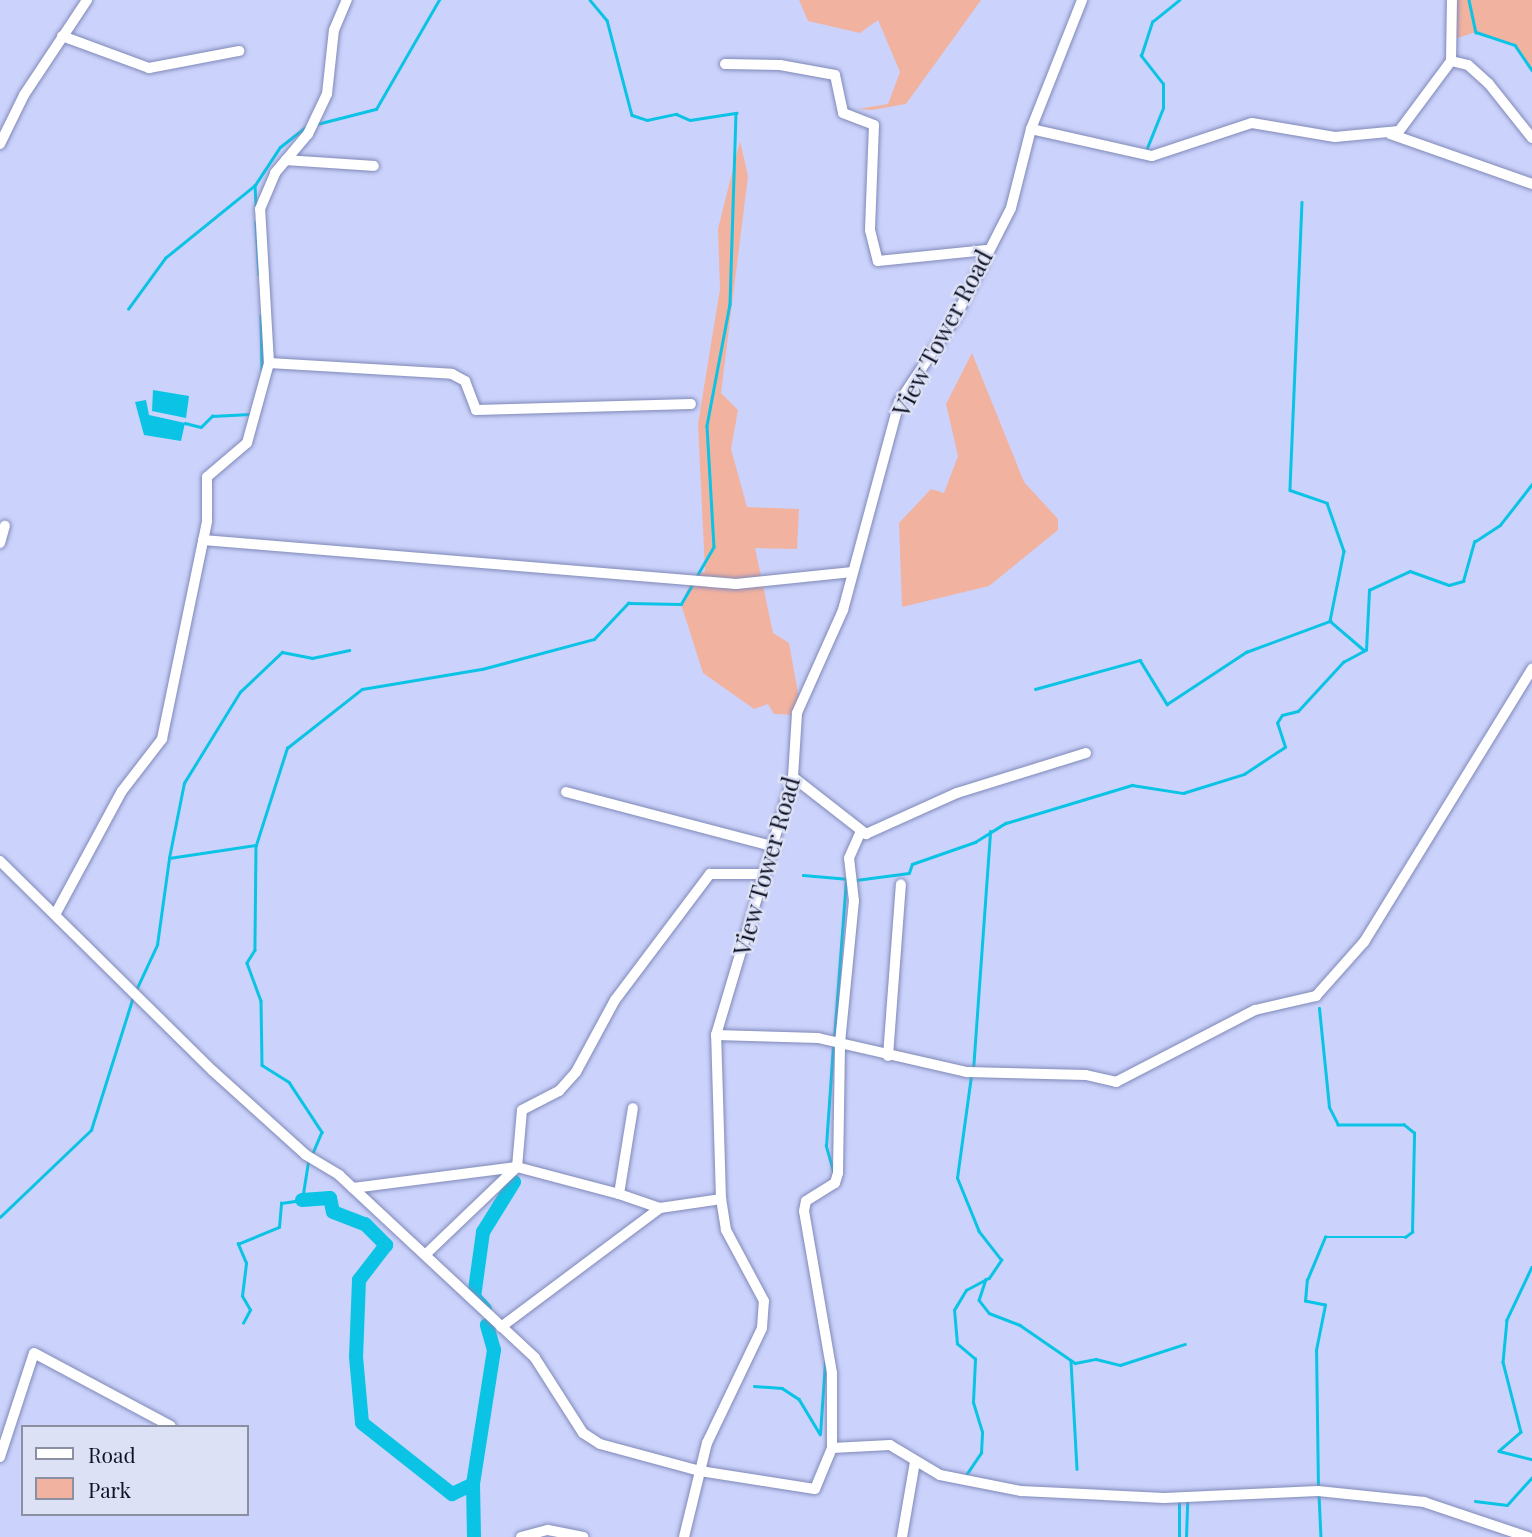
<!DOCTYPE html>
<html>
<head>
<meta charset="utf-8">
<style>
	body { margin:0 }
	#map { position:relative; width:1532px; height:1537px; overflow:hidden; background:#cbd3fc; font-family:"Playfair Display",serif }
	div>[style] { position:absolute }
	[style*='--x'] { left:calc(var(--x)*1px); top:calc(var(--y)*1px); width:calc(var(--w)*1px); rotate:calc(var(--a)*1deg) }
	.green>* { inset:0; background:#f2b2a0 }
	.water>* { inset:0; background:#0ac3e5 }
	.stream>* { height:2.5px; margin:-1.25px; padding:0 1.25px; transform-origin:1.25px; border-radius:1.25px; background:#0ac3e5 }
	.river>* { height:14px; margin:-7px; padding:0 7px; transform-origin:7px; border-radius:7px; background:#0ac3e5 }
	.roads { filter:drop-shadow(0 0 2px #8089b8) drop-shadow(0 0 2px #8089b8) }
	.minor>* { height:10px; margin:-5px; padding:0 5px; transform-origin:5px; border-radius:5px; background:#fff }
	span { translate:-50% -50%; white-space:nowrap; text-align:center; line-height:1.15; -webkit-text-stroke:5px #dde1f6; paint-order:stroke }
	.street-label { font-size:24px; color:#101324 }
	.legend { position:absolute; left:21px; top:1425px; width:228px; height:91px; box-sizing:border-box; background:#dde1f6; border:2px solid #8b8fa2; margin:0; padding:9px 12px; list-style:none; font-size:21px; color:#101324 }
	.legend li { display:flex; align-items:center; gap:14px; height:35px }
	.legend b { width:35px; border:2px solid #8b8fa2 }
</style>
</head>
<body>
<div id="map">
	<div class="green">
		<div style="clip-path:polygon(799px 0,981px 0,906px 104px,872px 110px,858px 109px,888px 104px,900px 72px,878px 20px,860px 33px,808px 21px)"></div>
		<div style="clip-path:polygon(1452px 0,1532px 0,1532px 70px,1515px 45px,1476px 32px,1454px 39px)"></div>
		<div style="clip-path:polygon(740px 141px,748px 176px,721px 393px,738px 410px,731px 449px,747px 507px,799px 509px,797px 549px,755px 548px,773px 633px,789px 643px,802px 715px,774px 714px,768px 704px,754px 709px,703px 673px,681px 604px,692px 579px,705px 571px,698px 424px,720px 289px,718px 229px)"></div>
		<div style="clip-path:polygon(972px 353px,1024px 482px,1058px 519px,1058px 530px,989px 586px,902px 607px,899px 523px,931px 489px,944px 493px,958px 456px,946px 404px)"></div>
	</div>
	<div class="water">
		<div style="clip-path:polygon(153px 390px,189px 396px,186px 418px,152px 411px)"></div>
		<div style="clip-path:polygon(146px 400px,149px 415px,185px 423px,181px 441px,144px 435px,135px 402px)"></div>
	</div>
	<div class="stream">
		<div style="--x:590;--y:0;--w:26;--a:50"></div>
		<div style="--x:607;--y:20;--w:98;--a:75.3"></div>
		<div style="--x:632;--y:115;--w:16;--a:18"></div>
		<div style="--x:647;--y:120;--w:30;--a:-12"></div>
		<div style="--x:676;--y:114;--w:15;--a:23"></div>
		<div style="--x:690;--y:120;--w:47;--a:-8.7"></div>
		<div style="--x:736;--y:113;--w:191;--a:91.8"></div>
		<div style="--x:730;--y:304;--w:124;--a:100.7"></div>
		<div style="--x:707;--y:426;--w:121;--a:86.7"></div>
		<div style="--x:714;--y:547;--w:34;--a:120"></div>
		<div style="--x:1469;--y:0;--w:33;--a:78"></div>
		<div style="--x:1476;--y:32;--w:41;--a:18.4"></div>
		<div style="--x:1515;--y:45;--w:30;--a:56"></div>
		<div style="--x:317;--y:124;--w:61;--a:-14.3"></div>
		<div style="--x:376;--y:109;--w:126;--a:-60"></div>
		<div style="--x:1147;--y:148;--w:43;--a:-68.2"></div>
		<div style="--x:1163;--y:108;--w:24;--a:-90"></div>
		<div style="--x:1163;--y:84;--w:36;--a:-128"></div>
		<div style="--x:1141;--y:56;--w:36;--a:-72"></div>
		<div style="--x:1152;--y:22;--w:35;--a:-39"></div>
		<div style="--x:255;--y:185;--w:20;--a:87"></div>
		<div style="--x:1302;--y:202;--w:288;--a:92.4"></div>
		<div style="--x:1290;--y:490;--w:39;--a:19"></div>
		<div style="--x:1327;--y:503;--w:51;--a:70.5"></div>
		<div style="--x:1344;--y:551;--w:71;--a:101.3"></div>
		<div style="--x:256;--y:222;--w:52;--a:86.7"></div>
		<div style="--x:128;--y:309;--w:63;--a:-54"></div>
		<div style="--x:165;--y:258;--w:116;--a:-39"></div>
		<div style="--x:255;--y:185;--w:45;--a:-56.7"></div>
		<div style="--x:280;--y:147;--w:34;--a:-38"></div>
		<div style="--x:261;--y:316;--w:53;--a:88.9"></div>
		<div style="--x:185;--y:423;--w:16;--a:14"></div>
		<div style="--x:201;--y:427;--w:16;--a:-45"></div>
		<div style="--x:212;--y:416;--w:38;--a:-3"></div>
		<div style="--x:1035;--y:689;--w:109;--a:-15.4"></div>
		<div style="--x:1140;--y:660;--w:52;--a:58.5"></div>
		<div style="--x:1167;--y:704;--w:95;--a:-33.4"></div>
		<div style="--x:1246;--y:652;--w:90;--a:-20.3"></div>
		<div style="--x:1330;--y:621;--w:45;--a:40.5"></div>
		<div style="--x:256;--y:846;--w:104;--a:90.6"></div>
		<div style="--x:255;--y:950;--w:15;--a:122"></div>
		<div style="--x:247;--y:963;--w:40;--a:69.8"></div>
		<div style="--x:261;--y:1001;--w:64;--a:89.1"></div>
		<div style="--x:262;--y:1065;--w:32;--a:32"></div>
		<div style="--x:289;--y:1082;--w:60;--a:56.6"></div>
		<div style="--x:322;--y:1132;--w:25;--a:113"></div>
		<div style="--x:169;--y:858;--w:76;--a:-78.7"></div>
		<div style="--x:184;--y:783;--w:107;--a:-58.4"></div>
		<div style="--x:240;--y:692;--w:58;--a:-43.6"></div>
		<div style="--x:282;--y:652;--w:31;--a:11"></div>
		<div style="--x:312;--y:658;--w:38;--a:-12"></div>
		<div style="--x:803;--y:875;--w:46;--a:5"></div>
		<div style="--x:856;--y:880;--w:53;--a:-7.5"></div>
		<div style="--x:909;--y:873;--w:9;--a:-72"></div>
		<div style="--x:912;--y:864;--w:67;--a:-19.2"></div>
		<div style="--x:975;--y:842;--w:36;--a:-32"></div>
		<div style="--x:1006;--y:823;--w:132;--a:-16.8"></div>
		<div style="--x:1132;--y:785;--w:52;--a:8.9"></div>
		<div style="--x:1183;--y:793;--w:64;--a:-17.3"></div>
		<div style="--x:1244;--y:774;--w:49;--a:-33.4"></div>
		<div style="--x:1285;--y:747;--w:25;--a:-108"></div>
		<div style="--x:1277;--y:723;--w:9;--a:-58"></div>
		<div style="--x:1282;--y:715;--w:16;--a:-14"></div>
		<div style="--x:1298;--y:711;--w:67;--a:-47.4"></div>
		<div style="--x:1343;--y:662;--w:26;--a:-28"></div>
		<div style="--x:1366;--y:650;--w:60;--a:-87.1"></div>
		<div style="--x:1369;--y:590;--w:45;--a:-24.9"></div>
		<div style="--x:1410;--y:571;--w:41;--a:19.7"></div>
		<div style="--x:1449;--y:585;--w:15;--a:-16"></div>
		<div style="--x:1463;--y:581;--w:41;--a:-74.2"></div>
		<div style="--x:1474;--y:542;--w:31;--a:-33"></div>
		<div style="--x:1500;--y:525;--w:52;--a:-52"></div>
		<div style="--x:136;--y:990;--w:50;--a:-65"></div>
		<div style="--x:157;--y:945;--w:88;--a:-82.1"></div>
		<div style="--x:169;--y:858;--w:88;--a:-8.5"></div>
		<div style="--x:256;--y:845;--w:102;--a:-72.3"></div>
		<div style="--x:287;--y:748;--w:95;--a:-38.2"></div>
		<div style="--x:362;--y:689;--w:122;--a:-9.5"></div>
		<div style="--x:482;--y:669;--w:116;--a:-15"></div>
		<div style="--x:594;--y:639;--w:50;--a:-46.6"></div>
		<div style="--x:628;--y:603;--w:53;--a:1.1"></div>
		<div style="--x:681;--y:604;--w:24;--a:-60"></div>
		<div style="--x:834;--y:1039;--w:160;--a:-85.7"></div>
		<div style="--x:973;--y:1070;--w:239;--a:-85.9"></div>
		<div style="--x:833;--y:1171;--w:26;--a:-106"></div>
		<div style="--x:826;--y:1146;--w:100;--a:-86"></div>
		<div style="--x:0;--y:1217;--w:126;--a:-43.7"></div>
		<div style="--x:91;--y:1130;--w:139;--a:-72.5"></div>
		<div style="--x:1532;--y:1267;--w:59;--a:115.3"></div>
		<div style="--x:1507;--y:1320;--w:42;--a:95.4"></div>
		<div style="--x:1503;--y:1362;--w:72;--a:75.6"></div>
		<div style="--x:1521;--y:1432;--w:29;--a:139"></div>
		<div style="--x:1499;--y:1451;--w:34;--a:14"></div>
		<div style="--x:986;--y:1279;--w:22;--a:108"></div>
		<div style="--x:979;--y:1300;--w:16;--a:52"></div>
		<div style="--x:989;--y:1313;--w:33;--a:21"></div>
		<div style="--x:1020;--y:1325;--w:67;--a:34.6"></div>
		<div style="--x:1075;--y:1363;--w:21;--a:-11"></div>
		<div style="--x:1096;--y:1359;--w:25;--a:14"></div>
		<div style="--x:1120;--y:1365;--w:68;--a:-17.9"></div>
		<div style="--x:243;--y:1323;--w:15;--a:-62"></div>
		<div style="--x:250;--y:1310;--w:16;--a:-120"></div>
		<div style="--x:242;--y:1296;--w:33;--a:-83"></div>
		<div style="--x:246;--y:1263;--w:21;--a:-113"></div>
		<div style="--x:238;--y:1244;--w:44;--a:-22.5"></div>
		<div style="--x:279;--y:1227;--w:24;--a:-85"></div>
		<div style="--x:281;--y:1203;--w:21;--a:-8"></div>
		<div style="--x:302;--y:1200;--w:39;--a:-81"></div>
		<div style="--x:1071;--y:1361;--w:108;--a:86.8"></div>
		<div style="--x:754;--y:1386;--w:28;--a:4"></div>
		<div style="--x:782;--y:1388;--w:20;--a:33"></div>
		<div style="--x:799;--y:1399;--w:41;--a:59"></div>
		<div style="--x:820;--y:1434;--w:72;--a:-86"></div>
		<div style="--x:966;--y:1475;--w:27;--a:-56"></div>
		<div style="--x:981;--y:1453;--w:21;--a:-87"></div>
		<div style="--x:982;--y:1432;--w:31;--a:-107"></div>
		<div style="--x:973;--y:1402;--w:43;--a:-87.3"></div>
		<div style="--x:975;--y:1359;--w:23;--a:-140"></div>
		<div style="--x:957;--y:1344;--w:34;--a:-95"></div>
		<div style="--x:954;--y:1310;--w:23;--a:-59"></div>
		<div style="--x:966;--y:1290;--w:26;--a:-28"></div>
		<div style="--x:989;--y:1278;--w:22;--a:-56"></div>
		<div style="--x:1001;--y:1260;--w:36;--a:-128"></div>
		<div style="--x:979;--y:1232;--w:58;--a:-112.2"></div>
		<div style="--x:957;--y:1178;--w:103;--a:-82.2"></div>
		<div style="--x:1318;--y:1489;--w:139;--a:-90.8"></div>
		<div style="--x:1316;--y:1350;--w:46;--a:-78.7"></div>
		<div style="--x:1325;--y:1305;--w:20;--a:-169"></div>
		<div style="--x:1305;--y:1301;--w:21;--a:-85"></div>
		<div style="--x:1307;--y:1280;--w:47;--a:-67.3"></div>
		<div style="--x:1325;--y:1237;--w:80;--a:0"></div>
		<div style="--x:1405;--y:1237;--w:9;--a:-36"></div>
		<div style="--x:1412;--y:1232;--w:99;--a:-88.8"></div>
		<div style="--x:1414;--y:1133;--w:13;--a:-141"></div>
		<div style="--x:1404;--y:1125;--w:66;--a:180"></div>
		<div style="--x:1338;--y:1125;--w:20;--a:-117"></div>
		<div style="--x:1329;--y:1107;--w:99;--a:-95.8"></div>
		<div style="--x:1319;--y:1495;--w:42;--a:87.3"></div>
		<div style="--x:1475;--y:1501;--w:32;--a:7"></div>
		<div style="--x:1507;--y:1505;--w:38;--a:-48"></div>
		<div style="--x:1179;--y:1537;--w:35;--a:-90"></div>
		<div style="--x:1186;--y:1537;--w:35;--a:-88"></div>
	</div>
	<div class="river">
		<div style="--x:302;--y:1200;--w:28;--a:-4"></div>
		<div style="--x:330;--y:1198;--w:14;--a:78"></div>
		<div style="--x:333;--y:1212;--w:34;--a:21"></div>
		<div style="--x:365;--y:1224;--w:30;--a:45"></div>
		<div style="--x:386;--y:1245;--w:44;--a:127.6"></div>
		<div style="--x:359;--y:1280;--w:77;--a:92.2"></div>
		<div style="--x:356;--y:1357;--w:66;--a:84.8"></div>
		<div style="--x:362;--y:1423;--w:115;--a:38.3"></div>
		<div style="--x:452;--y:1494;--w:23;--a:-25"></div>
		<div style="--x:473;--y:1484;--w:136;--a:-81.1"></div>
		<div style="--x:494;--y:1350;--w:26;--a:-106"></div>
		<div style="--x:485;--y:1309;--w:16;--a:-133"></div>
		<div style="--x:474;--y:1297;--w:66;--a:-82.1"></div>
		<div style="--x:483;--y:1232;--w:59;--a:-58.2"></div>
		<div style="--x:473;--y:1484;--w:53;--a:88.9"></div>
	</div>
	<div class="roads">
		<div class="minor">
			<div style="--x:62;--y:36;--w:93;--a:20.2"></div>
			<div style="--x:149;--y:68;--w:92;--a:-10.7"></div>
			<div style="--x:1451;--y:61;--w:17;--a:13"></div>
			<div style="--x:1468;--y:65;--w:28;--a:42"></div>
			<div style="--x:1489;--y:84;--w:69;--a:51.5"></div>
			<div style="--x:725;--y:64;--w:55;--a:1"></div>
			<div style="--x:780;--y:65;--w:56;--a:10.3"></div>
			<div style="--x:835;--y:75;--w:39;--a:78"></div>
			<div style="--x:843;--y:113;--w:33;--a:21"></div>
			<div style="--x:874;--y:125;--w:105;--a:92.2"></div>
			<div style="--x:870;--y:230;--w:32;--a:76"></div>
			<div style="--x:878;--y:261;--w:109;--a:-5.8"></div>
			<div style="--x:1031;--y:129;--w:124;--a:12.6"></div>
			<div style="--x:1152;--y:156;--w:105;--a:-18.3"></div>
			<div style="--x:1252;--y:123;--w:84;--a:9.6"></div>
			<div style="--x:1335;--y:137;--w:64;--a:-5.4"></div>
			<div style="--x:1399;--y:131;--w:87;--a:-53.4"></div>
			<div style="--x:1451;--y:61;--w:61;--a:-89.1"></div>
			<div style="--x:1390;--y:134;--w:151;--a:19.4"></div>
			<div style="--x:0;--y:144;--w:55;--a:-63.9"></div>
			<div style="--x:24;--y:95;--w:114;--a:-56.4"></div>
			<div style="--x:286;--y:160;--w:88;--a:3.9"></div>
			<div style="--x:269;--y:363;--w:183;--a:3.4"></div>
			<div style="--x:452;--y:374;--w:15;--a:28"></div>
			<div style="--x:465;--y:381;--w:31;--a:69"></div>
			<div style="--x:476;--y:410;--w:215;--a:-1.6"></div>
			<div style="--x:203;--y:540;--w:535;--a:4.72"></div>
			<div style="--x:736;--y:584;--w:117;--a:-5.9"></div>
			<div style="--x:0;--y:543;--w:18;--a:-74"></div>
			<div style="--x:793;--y:777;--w:93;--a:38"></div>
			<div style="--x:866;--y:834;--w:100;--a:-24.3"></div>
			<div style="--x:957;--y:793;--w:135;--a:-17.2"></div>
			<div style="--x:566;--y:792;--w:216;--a:14.7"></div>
			<div style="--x:0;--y:861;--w:299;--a:44.6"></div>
			<div style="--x:213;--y:1071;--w:125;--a:42.1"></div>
			<div style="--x:306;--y:1155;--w:39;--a:31"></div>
			<div style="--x:339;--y:1175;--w:268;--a:43"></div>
			<div style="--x:535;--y:1358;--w:89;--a:57.4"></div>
			<div style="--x:583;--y:1433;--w:20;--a:33"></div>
			<div style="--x:600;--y:1444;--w:104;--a:15.1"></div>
			<div style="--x:700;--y:1471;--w:116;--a:8.9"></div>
			<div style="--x:815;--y:1489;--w:44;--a:-67.5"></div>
			<div style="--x:832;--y:1448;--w:58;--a:-3"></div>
			<div style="--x:890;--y:1445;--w:58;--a:31"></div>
			<div style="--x:940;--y:1475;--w:83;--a:11.2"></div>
			<div style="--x:1021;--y:1491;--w:143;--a:2.8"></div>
			<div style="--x:1164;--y:1498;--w:154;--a:-2.6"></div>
			<div style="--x:1318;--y:1491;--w:107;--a:5.9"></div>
			<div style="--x:1424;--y:1502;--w:110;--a:18.6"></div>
			<div style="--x:57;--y:911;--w:136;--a:-61.6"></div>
			<div style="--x:122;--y:791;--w:66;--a:-52.4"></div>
			<div style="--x:162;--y:739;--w:223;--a:-78.3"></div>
			<div style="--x:207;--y:521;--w:44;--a:-90"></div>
			<div style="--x:207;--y:477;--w:52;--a:-40.4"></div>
			<div style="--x:247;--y:443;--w:83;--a:-74.6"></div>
			<div style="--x:269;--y:363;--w:154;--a:-93.3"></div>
			<div style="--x:260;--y:209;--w:39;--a:-67"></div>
			<div style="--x:275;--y:173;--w:51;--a:-49.8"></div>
			<div style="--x:308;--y:134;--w:44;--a:-64.6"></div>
			<div style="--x:327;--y:94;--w:64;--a:-83.8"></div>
			<div style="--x:334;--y:30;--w:33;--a:-67"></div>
			<div style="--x:716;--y:1035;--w:102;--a:1.7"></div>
			<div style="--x:818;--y:1038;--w:153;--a:12.9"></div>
			<div style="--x:967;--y:1072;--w:119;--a:1.4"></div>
			<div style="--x:1086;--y:1075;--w:31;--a:13"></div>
			<div style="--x:1116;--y:1082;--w:157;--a:-27.4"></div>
			<div style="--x:1255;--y:1010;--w:63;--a:-12.9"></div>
			<div style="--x:1316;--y:996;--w:72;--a:-48.4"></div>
			<div style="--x:1364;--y:942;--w:321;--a:-58.4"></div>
			<div style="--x:888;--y:1056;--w:172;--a:-85.7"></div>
			<div style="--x:353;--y:1188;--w:165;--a:-7.3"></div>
			<div style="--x:517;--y:1167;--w:57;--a:-85"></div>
			<div style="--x:522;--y:1110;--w:42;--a:-27.2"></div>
			<div style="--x:559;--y:1091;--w:25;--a:-48"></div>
			<div style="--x:576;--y:1072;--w:82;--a:-61.6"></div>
			<div style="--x:615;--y:1000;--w:158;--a:-53"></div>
			<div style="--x:710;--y:874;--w:55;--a:0"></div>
			<div style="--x:619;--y:1194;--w:43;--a:18.9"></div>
			<div style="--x:660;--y:1208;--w:62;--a:-8.4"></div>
			<div style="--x:426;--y:1254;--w:126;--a:-43.7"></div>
			<div style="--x:517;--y:1167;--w:106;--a:14.8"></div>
			<div style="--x:619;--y:1194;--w:87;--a:-80.8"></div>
			<div style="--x:501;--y:1327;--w:199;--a:-36.8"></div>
			<div style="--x:832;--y:1448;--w:75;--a:-90"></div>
			<div style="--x:832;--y:1373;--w:164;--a:-99.8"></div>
			<div style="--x:804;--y:1211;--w:10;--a:-79"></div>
			<div style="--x:806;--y:1201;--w:34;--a:-32"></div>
			<div style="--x:835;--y:1183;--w:10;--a:-73"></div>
			<div style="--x:838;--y:1173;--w:130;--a:-89.1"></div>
			<div style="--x:840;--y:1043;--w:143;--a:-84.4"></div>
			<div style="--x:854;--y:901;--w:43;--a:-96.6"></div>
			<div style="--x:849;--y:858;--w:27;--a:-66"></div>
			<div style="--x:0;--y:1457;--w:109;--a:-71.9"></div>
			<div style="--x:34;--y:1353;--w:155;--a:28.1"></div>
			<div style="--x:521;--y:1537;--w:28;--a:-15"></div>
			<div style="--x:548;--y:1530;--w:36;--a:11"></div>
			<div style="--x:684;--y:1537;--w:97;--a:-76.3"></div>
			<div style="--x:707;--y:1443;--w:127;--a:-64.4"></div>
			<div style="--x:762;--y:1328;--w:27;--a:-86"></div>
			<div style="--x:764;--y:1301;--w:81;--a:-118.2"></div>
			<div style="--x:726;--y:1230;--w:31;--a:-99"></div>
			<div style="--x:721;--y:1199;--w:164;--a:-91.7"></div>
			<div style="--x:716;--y:1035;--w:269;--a:-73.4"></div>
			<div style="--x:793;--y:777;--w:64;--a:-86.4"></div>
			<div style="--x:797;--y:713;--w:113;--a:-65.9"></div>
			<div style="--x:843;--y:610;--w:215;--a:-74.9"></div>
			<div style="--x:899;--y:402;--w:101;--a:-56.3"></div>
			<div style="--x:955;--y:318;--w:123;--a:-63"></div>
			<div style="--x:1011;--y:208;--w:81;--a:-75.8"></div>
			<div style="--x:1031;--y:129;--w:139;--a:-68.4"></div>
			<div style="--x:902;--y:1537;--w:76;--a:-80.2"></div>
		</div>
	</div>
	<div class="street-label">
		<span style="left:942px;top:333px;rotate:-62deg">View Tower Road</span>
		<span style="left:766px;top:866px;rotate:-74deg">View Tower Road</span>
	</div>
	<ul class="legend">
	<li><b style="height:9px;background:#fff"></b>Road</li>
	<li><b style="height:19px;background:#f2b2a0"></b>Park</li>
	</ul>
</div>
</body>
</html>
